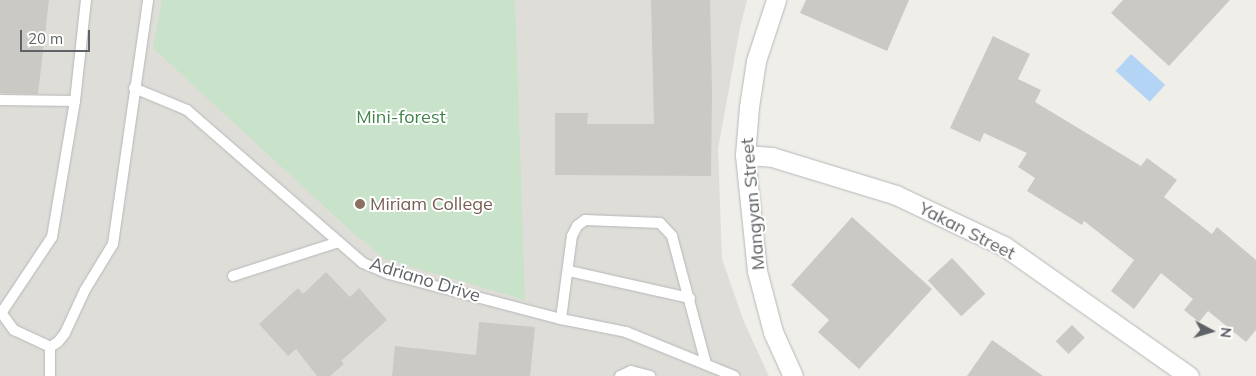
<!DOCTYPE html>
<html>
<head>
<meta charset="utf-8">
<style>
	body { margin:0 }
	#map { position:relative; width:1256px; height:376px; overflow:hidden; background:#efeee8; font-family:Mulish,sans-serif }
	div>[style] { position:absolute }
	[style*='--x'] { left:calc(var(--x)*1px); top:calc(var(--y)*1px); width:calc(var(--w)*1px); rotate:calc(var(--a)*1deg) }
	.education>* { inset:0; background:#dfddd7 }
	.green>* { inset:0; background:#c8e3ca }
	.water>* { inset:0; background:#b3d4f5; transform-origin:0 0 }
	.building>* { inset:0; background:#cbc9c4; transform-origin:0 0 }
	.roads { filter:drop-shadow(0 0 1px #b5b7bb) drop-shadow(0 0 1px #b5b7bb) }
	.lane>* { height:10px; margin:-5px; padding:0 5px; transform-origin:5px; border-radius:5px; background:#fff }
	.street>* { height:19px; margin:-9.5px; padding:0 9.5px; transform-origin:9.5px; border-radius:9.5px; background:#fff }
	.dots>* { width:14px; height:14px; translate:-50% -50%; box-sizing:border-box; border:2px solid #fff; border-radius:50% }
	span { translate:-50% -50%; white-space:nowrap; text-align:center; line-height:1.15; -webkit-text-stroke:4px #fff; paint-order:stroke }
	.park-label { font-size:18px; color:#428349 }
	.education-label { font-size:18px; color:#785e54 }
	.left { translate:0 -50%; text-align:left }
	.street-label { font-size:18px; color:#5f6266 }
	.north { position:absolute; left:1186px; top:306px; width:50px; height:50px; -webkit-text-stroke:4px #fff; paint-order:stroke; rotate:96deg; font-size:14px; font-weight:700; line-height:20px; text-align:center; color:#5f6266 }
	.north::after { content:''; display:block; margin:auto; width:18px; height:22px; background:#5f6266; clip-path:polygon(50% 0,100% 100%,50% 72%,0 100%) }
	.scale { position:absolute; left:20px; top:30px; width:70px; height:22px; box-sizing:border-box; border:2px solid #5f6266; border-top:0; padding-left:6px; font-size:15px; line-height:18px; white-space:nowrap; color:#5f6266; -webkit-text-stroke:4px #fff; paint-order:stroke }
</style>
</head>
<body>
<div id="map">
	<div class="education">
		<div style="clip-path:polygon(0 0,747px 0,740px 28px,718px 149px,722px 259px,744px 322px,769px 376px,0 376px)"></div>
	</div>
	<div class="green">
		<div style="clip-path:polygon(162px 0,515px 0,525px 300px,385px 259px,352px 232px,153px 48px)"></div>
	</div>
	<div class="water">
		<div style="left:1131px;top:54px;width:46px;height:23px;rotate:42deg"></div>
	</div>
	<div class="building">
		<div style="clip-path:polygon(0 0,49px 0,38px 94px,0 93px)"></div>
		<div style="clip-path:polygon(651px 0,710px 0,712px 92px,711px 176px,555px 175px,555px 113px,588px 113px,587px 124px,654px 124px)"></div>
		<div style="clip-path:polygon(806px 0,909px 0,887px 51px,800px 13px)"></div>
		<div style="clip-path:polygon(1123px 0,1230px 0,1169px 66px,1111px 13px)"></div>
		<div style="clip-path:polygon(993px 36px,1030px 54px,1018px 79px,1041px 90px,1035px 102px,1141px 166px,1147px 158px,1177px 180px,1164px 197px,1212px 234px,1217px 227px,1256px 260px,1256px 330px,1246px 342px,1208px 311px,1199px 322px,1184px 310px,1193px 299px,1161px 273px,1134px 309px,1111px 291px,1134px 260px,1084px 221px,1082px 225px,1027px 191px,1035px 178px,1018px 167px,1027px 153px,984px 133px,980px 142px,950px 128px)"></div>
		<div style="clip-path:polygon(852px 217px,932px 289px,859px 369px,818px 332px,829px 320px,791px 285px)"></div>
		<div style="left:952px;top:258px;width:49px;height:33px;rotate:47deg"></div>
		<div style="clip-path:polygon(326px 272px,350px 297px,359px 288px,387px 320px,341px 361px,344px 364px,330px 376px,317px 376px,296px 349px,288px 356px,259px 324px,298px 288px,303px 294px)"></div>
		<div style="clip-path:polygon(479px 322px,535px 327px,530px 376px,392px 376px,395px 346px,476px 355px)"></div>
		<div style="left:1072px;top:325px;width:18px;height:23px;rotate:45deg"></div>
		<div style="clip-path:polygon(992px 340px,1043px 376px,967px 376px)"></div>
	</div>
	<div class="roads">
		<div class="lane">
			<div style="--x:134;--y:88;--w:57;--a:22.5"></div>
			<div style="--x:187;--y:110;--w:233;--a:41"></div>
			<div style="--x:363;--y:263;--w:28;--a:23"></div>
			<div style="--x:389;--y:274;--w:178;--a:14.7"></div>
			<div style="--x:561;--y:319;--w:66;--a:11.3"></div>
			<div style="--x:626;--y:332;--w:117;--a:22.2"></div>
			<div style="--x:0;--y:100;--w:75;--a:0.8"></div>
			<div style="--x:569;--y:271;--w:124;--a:12.6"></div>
			<div style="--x:233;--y:276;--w:111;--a:-17.8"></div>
			<div style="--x:0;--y:311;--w:24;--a:54"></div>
			<div style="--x:14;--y:330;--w:40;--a:25"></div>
			<div style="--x:2;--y:312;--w:90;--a:-56.3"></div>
			<div style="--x:52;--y:237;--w:138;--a:-80.4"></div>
			<div style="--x:75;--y:101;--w:102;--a:-83.8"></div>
			<div style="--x:561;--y:319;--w:84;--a:-82.5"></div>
			<div style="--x:572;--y:236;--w:11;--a:-63"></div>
			<div style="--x:577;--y:226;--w:10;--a:-37"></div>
			<div style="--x:585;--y:220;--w:75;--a:2.3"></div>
			<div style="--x:660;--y:223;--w:18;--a:47"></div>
			<div style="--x:672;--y:236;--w:132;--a:75.1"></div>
			<div style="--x:50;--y:347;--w:9;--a:-32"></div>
			<div style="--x:58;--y:342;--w:11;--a:-52"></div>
			<div style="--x:65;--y:333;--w:47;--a:-65.1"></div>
			<div style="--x:85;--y:290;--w:54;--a:-58.7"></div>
			<div style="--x:113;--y:244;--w:246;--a:-81.8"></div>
			<div style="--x:50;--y:376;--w:29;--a:-90"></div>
			<div style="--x:620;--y:376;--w:12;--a:-24"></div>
			<div style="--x:631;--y:371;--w:20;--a:15"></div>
		</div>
		<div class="street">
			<div style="--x:776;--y:0;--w:64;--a:108.2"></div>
			<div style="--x:756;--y:61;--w:47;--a:98.7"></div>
			<div style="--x:749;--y:107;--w:48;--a:94.8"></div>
			<div style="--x:745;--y:155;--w:117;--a:84.1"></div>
			<div style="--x:757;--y:271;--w:63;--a:75.3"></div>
			<div style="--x:773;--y:332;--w:48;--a:65.6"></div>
			<div style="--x:745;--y:155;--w:27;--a:4"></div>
			<div style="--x:772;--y:157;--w:130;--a:17"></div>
			<div style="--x:896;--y:195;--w:119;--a:25.3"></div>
			<div style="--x:1004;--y:246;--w:226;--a:35.1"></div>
		</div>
	</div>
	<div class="dots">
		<div style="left:360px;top:204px;background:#8d6e63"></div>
	</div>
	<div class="park-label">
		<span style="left:401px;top:117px">Mini-forest</span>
	</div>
	<div class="education-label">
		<span class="left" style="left:370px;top:204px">Miriam College</span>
	</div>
	<div class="street-label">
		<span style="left:753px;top:204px;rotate:-95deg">Mangyan Street</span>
		<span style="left:967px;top:231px;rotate:27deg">Yakan Street</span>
		<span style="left:425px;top:280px;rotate:17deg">Adriano Drive</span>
	</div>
	<div class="north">N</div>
	<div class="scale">20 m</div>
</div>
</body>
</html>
